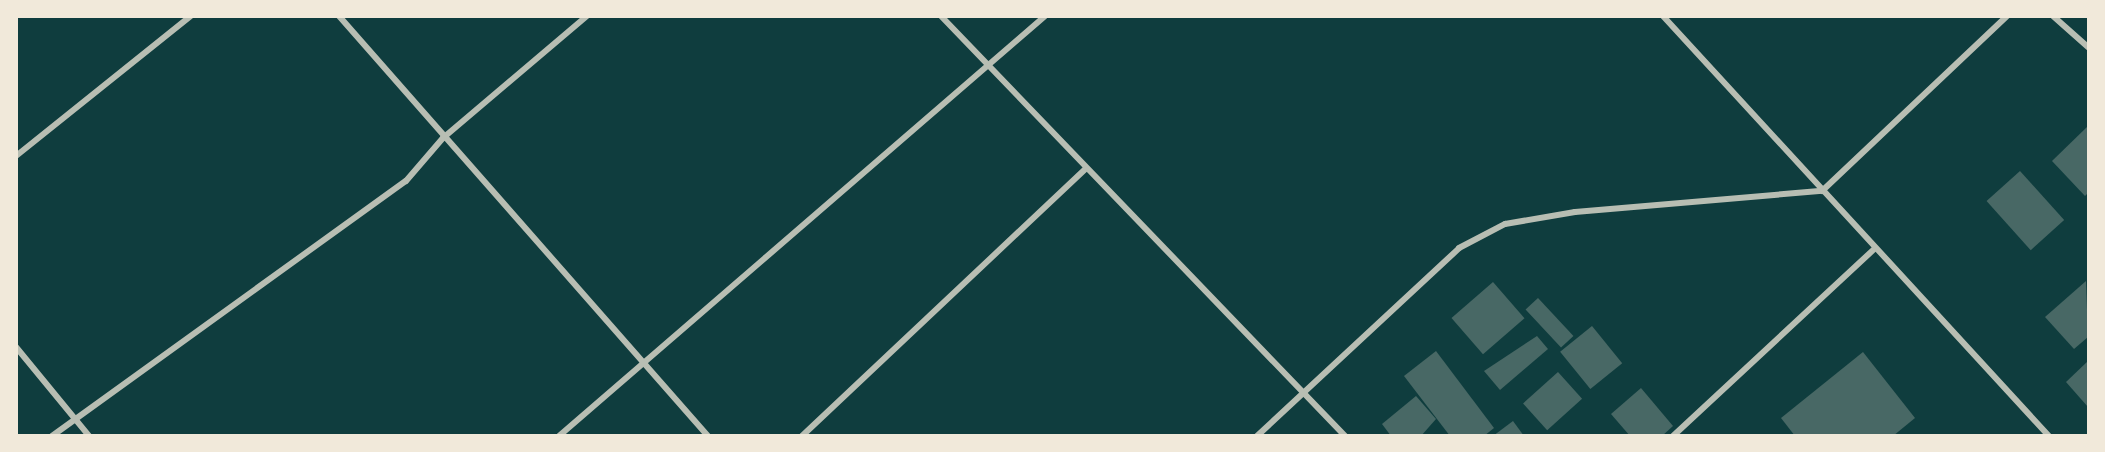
<!DOCTYPE html>
<html>
<head>
<meta charset="utf-8">
<style>
	body { margin:0 }
	#map { position:relative; width:2105px; height:452px; overflow:hidden; background:#0f3d3e; font-family:Montserrat,sans-serif }
	div>[style] { position:absolute }
	[style*='--x'] { left:calc(var(--x)*1px); top:calc(var(--y)*1px); width:calc(var(--w)*1px); rotate:calc(var(--a)*1deg) }
	.building>* { inset:0; background:#486865; transform-origin:0 0 }
	.minor>* { height:6px; margin:-3px; padding:0 3px; transform-origin:3px; border-radius:3px; background:#b8beb3 }
	span { translate:-50% -50%; white-space:nowrap; text-align:center; line-height:1.15; -webkit-text-stroke:6px #f1e9da; paint-order:stroke }
	.frame { position:absolute; inset:0; border:18px solid #f1e9da; pointer-events:none }
</style>
</head>
<body>
<div id="map">
	<div class="building">
		<div style="clip-path:polygon(2088px 126px,2088px 193px,2085px 196px,2052px 161px)"></div>
		<div style="left:2020px;top:171px;width:66px;height:45px;rotate:48deg"></div>
		<div style="clip-path:polygon(2086px 281px,2088px 337px,2074px 349px,2045px 317px)"></div>
		<div style="left:1493px;top:282px;width:48px;height:55px;rotate:49deg"></div>
		<div style="left:1538px;top:298px;width:52px;height:17px;rotate:47deg"></div>
		<div style="left:1592px;top:326px;width:48px;height:41px;rotate:51deg"></div>
		<div style="clip-path:polygon(1537px 336px,1548px 349px,1500px 390px,1484px 371px)"></div>
		<div style="clip-path:polygon(1436px 351px,1494px 428px,1484px 436px,1450px 436px,1404px 376px)"></div>
		<div style="clip-path:polygon(1863px 352px,1915px 418px,1893px 436px,1795px 436px,1781px 418px)"></div>
		<div style="clip-path:polygon(2088px 361px,2088px 407px,2066px 382px)"></div>
		<div style="left:1558px;top:372px;width:36px;height:47px;rotate:48deg"></div>
		<div style="clip-path:polygon(1641px 388px,1673px 426px,1662px 436px,1630px 436px,1611px 414px)"></div>
		<div style="clip-path:polygon(1416px 396px,1436px 419px,1421px 436px,1391px 436px,1382px 424px)"></div>
		<div style="clip-path:polygon(1513px 421px,1524px 436px,1493px 436px)"></div>
	</div>
	<div class="minor">
		<div style="--x:339;--y:16;--w:559;--a:48.7"></div>
		<div style="--x:941;--y:16;--w:583;--a:46.11"></div>
		<div style="--x:1663;--y:16;--w:570;--a:47.42"></div>
		<div style="--x:2053;--y:16;--w:47;--a:41.5"></div>
		<div style="--x:16;--y:156;--w:224;--a:-38.7"></div>
		<div style="--x:16;--y:347;--w:115;--a:50.6"></div>
		<div style="--x:52;--y:436;--w:436;--a:-35.8"></div>
		<div style="--x:406;--y:181;--w:57;--a:-49.3"></div>
		<div style="--x:443;--y:138;--w:189;--a:-40.3"></div>
		<div style="--x:559;--y:436;--w:642;--a:-40.83"></div>
		<div style="--x:802;--y:436;--w:389;--a:-43.3"></div>
		<div style="--x:1257;--y:436;--w:276;--a:-42.9"></div>
		<div style="--x:1459;--y:248;--w:52;--a:-27.6"></div>
		<div style="--x:1505;--y:224;--w:71;--a:-9.7"></div>
		<div style="--x:1575;--y:212;--w:248;--a:-4.9"></div>
		<div style="--x:1822;--y:191;--w:255;--a:-43.4"></div>
		<div style="--x:1673;--y:436;--w:276;--a:-42.9"></div>
	</div>
	<div class="frame"></div>
</div>
</body>
</html>
